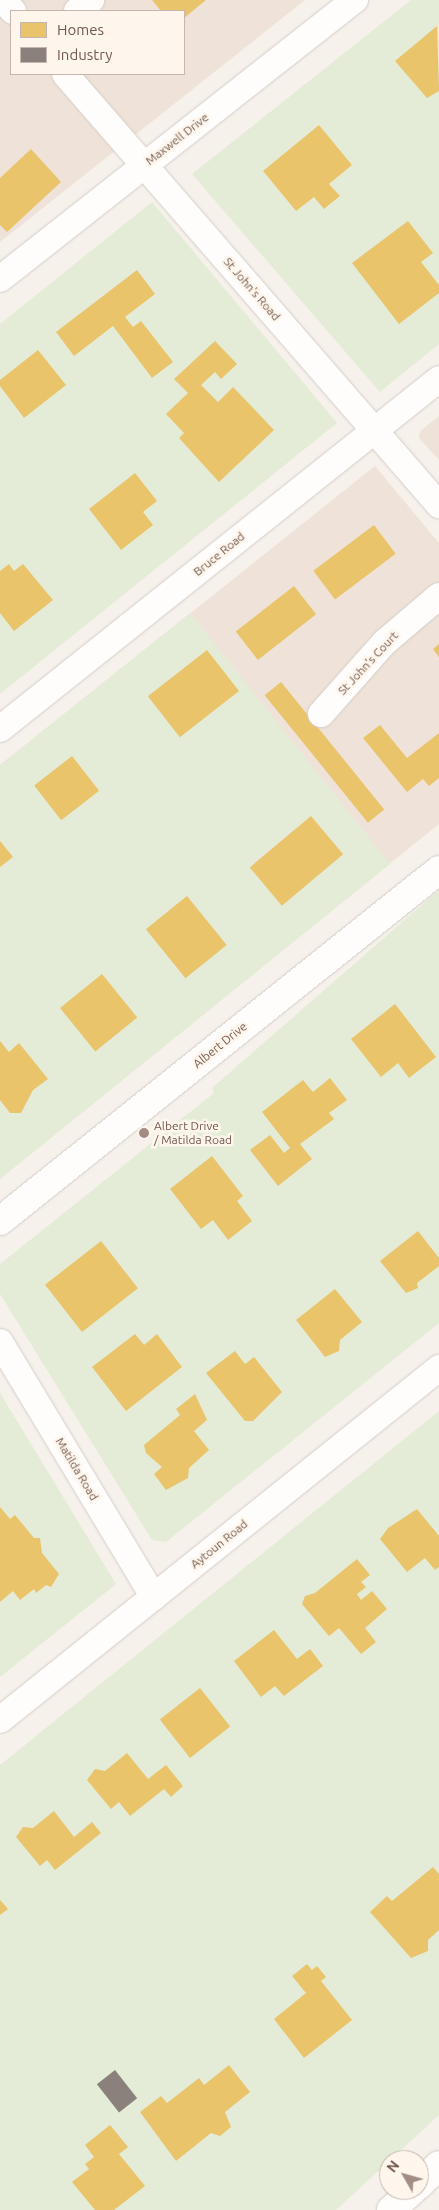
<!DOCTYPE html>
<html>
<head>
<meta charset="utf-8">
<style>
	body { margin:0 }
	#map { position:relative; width:439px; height:2210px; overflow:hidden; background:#f6f1eb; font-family:Ubuntu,sans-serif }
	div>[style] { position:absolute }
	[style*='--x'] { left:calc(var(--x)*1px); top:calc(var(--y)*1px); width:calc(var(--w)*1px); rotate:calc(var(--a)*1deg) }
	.residential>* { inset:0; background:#efe3d9 }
	.green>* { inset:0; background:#e4ecd7 }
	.homes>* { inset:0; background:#e9c46a; transform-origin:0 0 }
	.industry>* { inset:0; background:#8a817c; transform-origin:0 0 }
	.roads { filter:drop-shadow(0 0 1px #d4cdc8) drop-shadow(0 0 1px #d4cdc8) }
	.minor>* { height:26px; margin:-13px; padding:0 13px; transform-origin:13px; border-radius:13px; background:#fefdfc }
	.tertiary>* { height:28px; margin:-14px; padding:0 14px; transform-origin:14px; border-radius:14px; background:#fefdfc }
	.dots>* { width:14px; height:14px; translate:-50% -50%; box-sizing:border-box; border:2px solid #fef6ed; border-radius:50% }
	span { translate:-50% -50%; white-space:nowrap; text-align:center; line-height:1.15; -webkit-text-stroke:5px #fef6ed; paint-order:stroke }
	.street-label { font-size:12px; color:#73574d }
	.poi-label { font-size:12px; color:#73574d }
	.left { translate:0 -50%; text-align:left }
	.legend { position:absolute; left:10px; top:10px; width:175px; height:65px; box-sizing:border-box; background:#fef6ed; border:1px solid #c6b6ad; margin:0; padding:6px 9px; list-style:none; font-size:15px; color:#73574d }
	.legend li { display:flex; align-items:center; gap:10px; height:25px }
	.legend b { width:25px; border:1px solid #c6b6ad }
	.north { position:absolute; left:379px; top:2150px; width:50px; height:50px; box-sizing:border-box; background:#fef6ed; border:1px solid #c6b6ad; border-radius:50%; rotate:308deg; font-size:14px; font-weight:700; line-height:20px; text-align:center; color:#73574d }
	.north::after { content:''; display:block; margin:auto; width:18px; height:22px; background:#a18d84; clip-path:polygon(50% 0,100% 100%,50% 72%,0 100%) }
</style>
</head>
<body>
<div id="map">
	<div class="residential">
		<div style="clip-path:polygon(evenodd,0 0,305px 0,0 242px,0 0,11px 11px,184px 11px,184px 74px,11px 74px,11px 11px)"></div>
		<div style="clip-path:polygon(439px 416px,439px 460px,419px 438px,420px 431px)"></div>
		<div style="clip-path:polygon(375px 466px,439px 543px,439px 824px,0 1179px,0 765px)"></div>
	</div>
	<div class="green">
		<div style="clip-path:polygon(evenodd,411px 0,439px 0,439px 344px,380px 392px,192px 174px,411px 0,319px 125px,352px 165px,329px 184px,340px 196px,325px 209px,314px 197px,296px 211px,263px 171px,319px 125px)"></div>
		<div style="clip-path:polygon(152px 202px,337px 423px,0 694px,0 324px)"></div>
		<div style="clip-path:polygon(evenodd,190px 613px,390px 864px,0 1179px,0 765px,190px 613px,311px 816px,342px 854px,280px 904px,250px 866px,311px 816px)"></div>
		<div style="clip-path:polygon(439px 890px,439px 1323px,166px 1542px,152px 1540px,0 1294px,0 1264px,214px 1093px,212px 1088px)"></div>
		<div style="clip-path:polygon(0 1393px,116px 1584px,0 1677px)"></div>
		<div style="clip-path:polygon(439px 1411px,439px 2115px,336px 2210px,0 2210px,0 1765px)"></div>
	</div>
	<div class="homes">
		<div style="clip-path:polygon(152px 0,206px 0,184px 18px,184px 11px,161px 11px)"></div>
		<div style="clip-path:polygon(437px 26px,439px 91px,427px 98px,395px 61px)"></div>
		<div style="clip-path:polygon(319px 125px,352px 165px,329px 184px,340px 196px,324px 209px,314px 197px,296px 211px,263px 171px)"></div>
		<div style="clip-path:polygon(31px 149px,61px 182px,7px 232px,0 225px,0 178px)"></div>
		<div style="clip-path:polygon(408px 221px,433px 253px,421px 262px,439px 285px,439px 293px,399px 324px,352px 263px)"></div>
		<div style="clip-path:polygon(137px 270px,155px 294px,125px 317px,133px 327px,141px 321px,173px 362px,152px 378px,113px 326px,74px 356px,56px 332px)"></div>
		<div style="clip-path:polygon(215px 341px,237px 364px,221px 379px,215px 372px,201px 385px,218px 402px,233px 387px,274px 430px,219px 482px,179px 438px,184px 433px,166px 414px,188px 393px,174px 379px)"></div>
		<div style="clip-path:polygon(38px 350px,66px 385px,24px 418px,0 386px,0 380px)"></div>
		<div style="clip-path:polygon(135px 473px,157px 501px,143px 512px,153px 525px,121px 550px,89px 509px)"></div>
		<div style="left:374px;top:525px;width:36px;height:76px;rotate:53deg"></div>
		<div style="clip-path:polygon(9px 564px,14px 571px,23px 564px,53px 600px,14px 631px,0 613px,0 571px)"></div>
		<div style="left:294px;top:586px;width:36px;height:74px;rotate:52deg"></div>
		<div style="clip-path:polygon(439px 644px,439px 657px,433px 649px)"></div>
		<div style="left:207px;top:650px;width:52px;height:75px;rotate:52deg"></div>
		<div style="left:281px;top:682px;width:164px;height:21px;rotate:51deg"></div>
		<div style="clip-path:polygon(380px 725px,407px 758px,439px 733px,439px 778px,429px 786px,423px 779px,407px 792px,363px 738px)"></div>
		<div style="left:72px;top:756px;width:44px;height:48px;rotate:52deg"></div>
		<div style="left:311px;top:816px;width:50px;height:80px;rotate:50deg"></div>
		<div style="clip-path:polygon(0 841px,13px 857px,0 867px)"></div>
		<div style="left:187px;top:896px;width:63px;height:53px;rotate:51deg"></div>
		<div style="left:102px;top:974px;width:56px;height:54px;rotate:51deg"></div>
		<div style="clip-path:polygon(395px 1004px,436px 1057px,409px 1078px,398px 1063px,381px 1077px,351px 1039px)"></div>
		<div style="clip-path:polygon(0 1041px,9px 1052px,19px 1043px,48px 1079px,33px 1090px,21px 1113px,10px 1113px,0 1100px)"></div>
		<div style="clip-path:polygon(330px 1078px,347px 1100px,329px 1113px,334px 1119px,300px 1144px,312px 1159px,278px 1186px,250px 1150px,270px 1135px,284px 1153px,290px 1148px,262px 1112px,303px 1080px,313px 1092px)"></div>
		<div style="clip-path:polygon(212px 1156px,243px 1196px,237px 1201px,252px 1221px,228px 1240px,213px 1220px,201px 1229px,170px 1189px)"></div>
		<div style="clip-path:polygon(418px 1231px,439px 1258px,439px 1266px,417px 1283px,418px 1288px,406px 1293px,380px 1261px)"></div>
		<div style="left:101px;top:1241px;width:60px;height:71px;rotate:52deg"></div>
		<div style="clip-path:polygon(335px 1289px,362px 1322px,340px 1340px,339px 1351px,325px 1357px,296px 1320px)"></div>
		<div style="clip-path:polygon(135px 1334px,144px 1345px,157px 1334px,182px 1367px,126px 1411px,92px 1367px)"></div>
		<div style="clip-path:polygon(235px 1351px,245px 1364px,254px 1357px,282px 1392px,253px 1421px,245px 1421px,206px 1373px)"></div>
		<div style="clip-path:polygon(195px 1394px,207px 1420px,194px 1431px,209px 1450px,189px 1468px,188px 1478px,166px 1490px,154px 1474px,162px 1467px,146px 1453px,144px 1445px,180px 1415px,176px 1409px)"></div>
		<div style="clip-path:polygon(0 1507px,10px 1519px,15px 1515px,34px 1538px,40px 1538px,42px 1553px,59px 1574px,51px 1587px,46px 1585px,36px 1593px,34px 1589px,20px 1600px,13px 1591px,0 1602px)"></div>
		<div style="clip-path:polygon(417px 1509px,439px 1536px,439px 1567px,435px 1570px,425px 1558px,407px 1572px,380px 1539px,388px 1528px)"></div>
		<div style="clip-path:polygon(357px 1559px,370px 1575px,361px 1582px,366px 1587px,357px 1594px,361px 1600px,372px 1591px,387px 1609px,365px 1628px,376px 1642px,361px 1654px,339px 1628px,329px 1636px,302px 1604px,305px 1596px,315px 1593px)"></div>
		<div style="clip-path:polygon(274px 1630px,297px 1659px,310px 1649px,323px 1666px,284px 1696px,275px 1686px,261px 1697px,234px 1661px)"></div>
		<div style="left:200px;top:1688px;width:49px;height:51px;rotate:52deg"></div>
		<div style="clip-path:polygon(127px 1753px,148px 1779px,166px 1765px,183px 1786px,171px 1797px,164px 1789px,130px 1816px,119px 1802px,111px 1809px,87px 1780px,95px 1769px,105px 1771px)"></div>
		<div style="clip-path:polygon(54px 1811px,74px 1837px,92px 1822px,101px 1833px,55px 1870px,47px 1860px,40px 1866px,16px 1837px,23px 1827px,33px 1828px)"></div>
		<div style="clip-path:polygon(433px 1867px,439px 1874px,439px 1930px,428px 1940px,428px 1951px,411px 1958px,370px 1912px,387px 1896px,392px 1901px)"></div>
		<div style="clip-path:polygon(0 1900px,8px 1909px,0 1915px)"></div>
		<div style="clip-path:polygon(307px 1964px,312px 1970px,317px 1966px,326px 1977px,321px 1981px,352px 2020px,304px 2058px,274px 2019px,306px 1993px,292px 1976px)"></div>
		<div style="clip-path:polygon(229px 2065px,250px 2092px,225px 2112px,231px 2127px,220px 2136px,211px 2133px,176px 2161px,140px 2112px,161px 2096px,167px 2103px,199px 2078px,204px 2085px)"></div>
		<div style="clip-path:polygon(110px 2125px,128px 2147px,119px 2154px,145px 2186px,114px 2210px,95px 2210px,72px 2182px,89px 2169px,85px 2164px,94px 2157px,85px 2145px)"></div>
	</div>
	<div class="industry">
		<div style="left:115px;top:2070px;width:36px;height:23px;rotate:52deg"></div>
	</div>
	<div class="roads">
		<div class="minor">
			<div style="--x:3;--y:0;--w:15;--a:48"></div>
			<div style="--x:77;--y:11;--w:18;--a:-38"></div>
			<div style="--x:65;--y:74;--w:571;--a:49.05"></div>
			<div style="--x:0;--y:279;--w:452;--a:-38.2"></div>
			<div style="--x:321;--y:714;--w:96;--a:-48.4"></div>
			<div style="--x:385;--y:642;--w:71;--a:-40.4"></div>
			<div style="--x:0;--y:729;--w:561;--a:-38.56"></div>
			<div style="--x:0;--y:1342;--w:298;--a:58.9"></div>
			<div style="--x:0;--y:1720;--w:563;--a:-38.72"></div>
		</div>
		<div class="tertiary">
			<div style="--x:0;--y:1221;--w:562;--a:-38.64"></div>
			<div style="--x:419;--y:2185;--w:28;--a:-45"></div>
			<div style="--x:391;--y:2210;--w:30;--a:-42"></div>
		</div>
	</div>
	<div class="dots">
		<div style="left:144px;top:1133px;background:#a18d84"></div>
	</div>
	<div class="street-label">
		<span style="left:177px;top:139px;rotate:-38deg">Maxwell Drive</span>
		<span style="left:252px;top:289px;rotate:49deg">St John's Road</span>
		<span style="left:219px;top:554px;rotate:-39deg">Bruce Road</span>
		<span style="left:368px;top:663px;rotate:-47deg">St John's Court</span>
		<span style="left:220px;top:1045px;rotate:-39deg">Albert Drive</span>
		<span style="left:77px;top:1469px;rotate:59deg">Matilda Road</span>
		<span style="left:219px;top:1544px;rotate:-39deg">Aytoun Road</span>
	</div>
	<div class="poi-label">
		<span class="left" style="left:154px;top:1133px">Albert Drive<br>/ Matilda Road</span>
	</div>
	<ul class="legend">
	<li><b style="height:14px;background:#e9c46a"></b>Homes</li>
	<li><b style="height:14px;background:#8a817c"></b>Industry</li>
	</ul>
	<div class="north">N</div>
</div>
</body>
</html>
